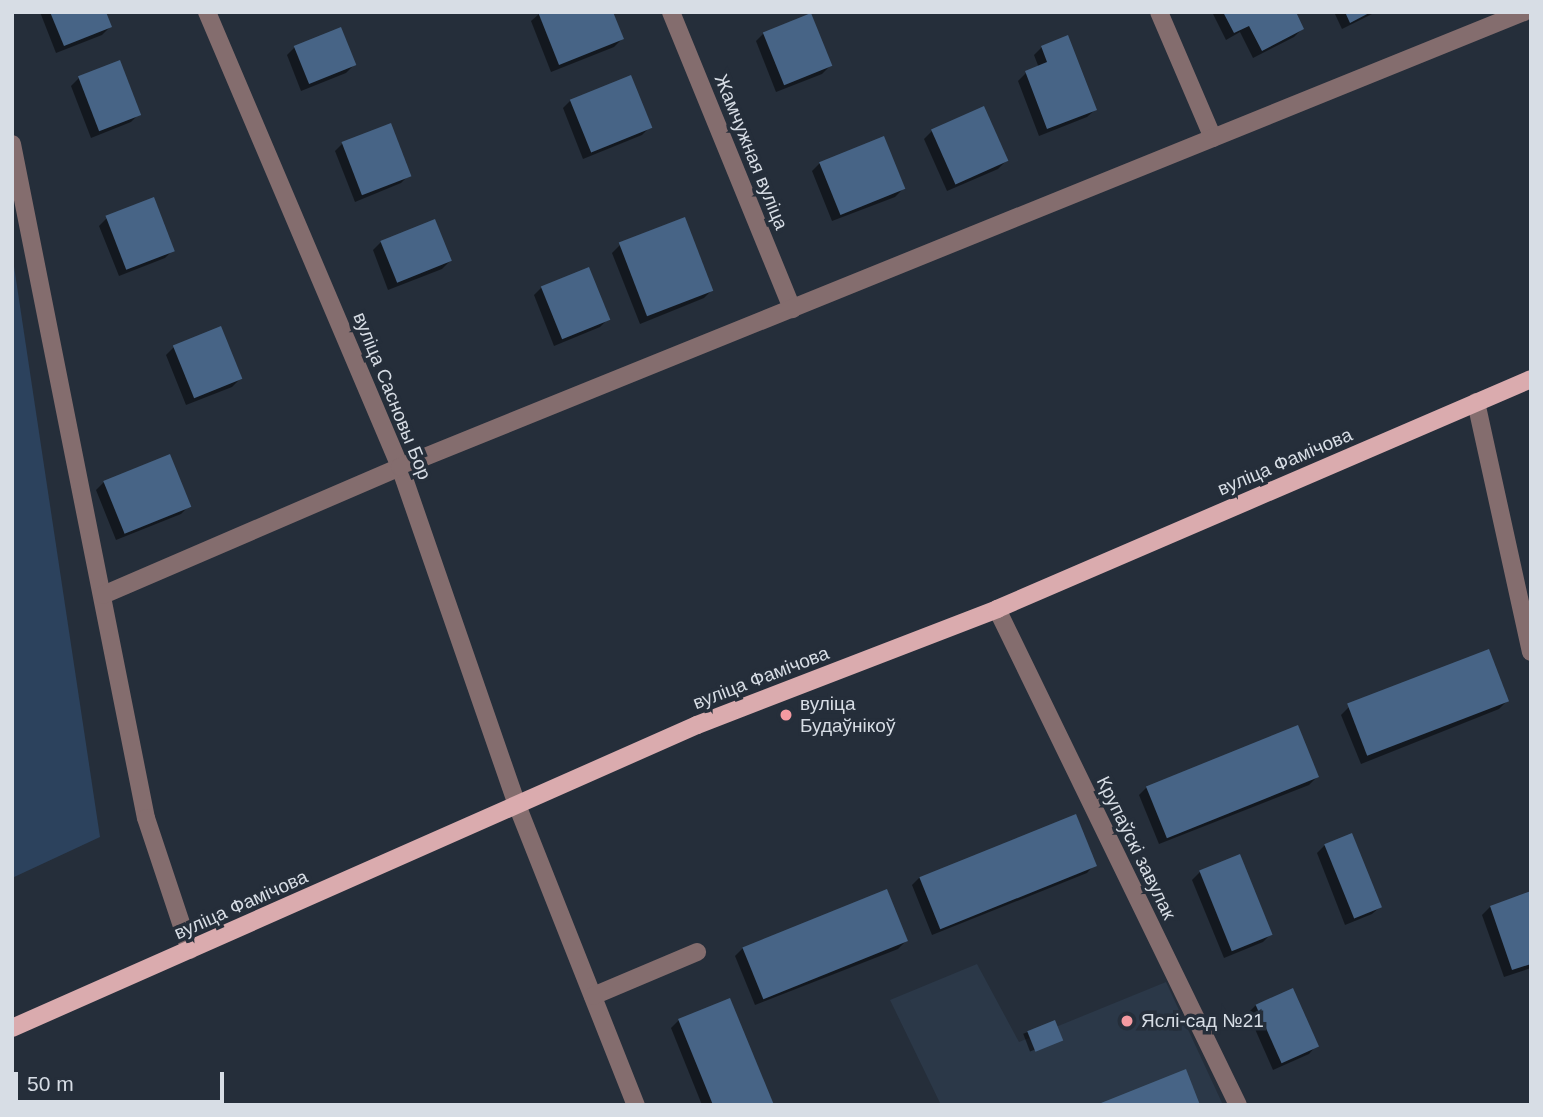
<!DOCTYPE html>
<html>
<head>
<meta charset="utf-8">
<style>
	body { margin:0 }
	#map { position:relative; width:1543px; height:1117px; overflow:hidden; background:#252e3a; font-family:Helvetica,sans-serif }
	div>[style] { position:absolute }
	[style*='--x'] { left:calc(var(--x)*1px); top:calc(var(--y)*1px); width:calc(var(--w)*1px); rotate:calc(var(--a)*1deg) }
	.built>* { inset:0; background:#2b3848 }
	.green>* { inset:0; background:#2c425d }
	.shadow>* { inset:0; background:#0007; transform-origin:0 0 }
	.building>* { inset:0; background:#476486; transform-origin:0 0 }
	.minor>* { height:18px; margin:-9px; padding:0 9px; transform-origin:9px; border-radius:9px; background:#846d6e }
	.major>* { height:18px; margin:-9px; padding:0 9px; transform-origin:9px; border-radius:9px; background:#daabae }
	.dots>* { width:19px; height:19px; translate:-50% -50%; box-sizing:border-box; border:4px solid #252e3a; border-radius:50% }
	span { translate:-50% -50%; white-space:nowrap; text-align:center; line-height:1.15; -webkit-text-stroke:7px #252e3a; paint-order:stroke }
	.street-label { font-size:19px; color:#d7dde5 }
	.poi-label { font-size:19px; color:#d7dde5 }
	.left { translate:0 -50%; text-align:left }
	.frame { position:absolute; inset:0; border:14px solid #d7dde5; pointer-events:none }
	.scale { position:absolute; left:14px; top:1072px; width:210px; height:32px; box-sizing:border-box; border:4px solid #d7dde5; border-top:0; padding-left:9px; font-size:21px; line-height:24px; white-space:nowrap; color:#d7dde5; -webkit-text-stroke:5px #252e3a; paint-order:stroke }
</style>
</head>
<body>
<div id="map">
	<div class="built">
		<div style="clip-path:polygon(977px 964px,1019px 1042px,1166px 982px,1223px 1105px,941px 1105px,890px 1000px)"></div>
	</div>
	<div class="green">
		<div style="clip-path:polygon(12px 253px,100px 837px,12px 878px)"></div>
	</div>
	<div class="shadow">
		<div style="clip-path:polygon(40px 12px,104px 12px,110px 27px,102px 35px,56px 53px)"></div>
		<div style="clip-path:polygon(1212px 12px,1294px 12px,1302px 29px,1294px 37px,1253px 58px,1240px 32px,1226px 40px)"></div>
		<div style="clip-path:polygon(1334px 12px,1376px 12px,1342px 29px)"></div>
		<div style="clip-path:polygon(539px 14px,622px 39px,614px 47px,551px 72px,531px 21px)"></div>
		<div style="clip-path:polygon(764px 33px,830px 66px,822px 74px,776px 92px,756px 41px)"></div>
		<div style="clip-path:polygon(295px 47px,354px 65px,346px 73px,301px 91px,287px 55px)"></div>
		<div style="clip-path:polygon(1042px 47px,1095px 110px,1087px 117px,1039px 136px,1018px 81px,1026px 73px,1039px 68px,1034px 55px)"></div>
		<div style="clip-path:polygon(119px 62px,139px 114px,131px 122px,91px 138px,71px 86px,79px 78px)"></div>
		<div style="clip-path:polygon(571px 100px,650px 127px,642px 135px,583px 159px,563px 108px)"></div>
		<div style="clip-path:polygon(932px 131px,1006px 161px,998px 169px,947px 191px,924px 139px)"></div>
		<div style="clip-path:polygon(343px 143px,409px 175px,401px 183px,355px 202px,335px 151px)"></div>
		<div style="clip-path:polygon(820px 163px,903px 189px,895px 197px,832px 221px,812px 171px)"></div>
		<div style="clip-path:polygon(107px 218px,173px 250px,165px 258px,119px 276px,99px 226px)"></div>
		<div style="clip-path:polygon(381px 242px,450px 261px,442px 269px,388px 290px,373px 250px)"></div>
		<div style="clip-path:polygon(620px 245px,712px 290px,704px 298px,640px 324px,612px 253px)"></div>
		<div style="clip-path:polygon(542px 287px,608px 319px,600px 327px,554px 346px,534px 295px)"></div>
		<div style="clip-path:polygon(174px 347px,240px 379px,232px 387px,186px 405px,166px 355px)"></div>
		<div style="clip-path:polygon(104px 482px,189px 506px,181px 514px,116px 540px,96px 490px)"></div>
		<div style="clip-path:polygon(1507px 701px,1499px 709px,1361px 764px,1341px 715px,1349px 707px)"></div>
		<div style="clip-path:polygon(1317px 777px,1309px 785px,1159px 844px,1139px 795px,1147px 787px)"></div>
		<div style="clip-path:polygon(1325px 845px,1380px 907px,1372px 914px,1345px 925px,1317px 853px)"></div>
		<div style="clip-path:polygon(1094px 865px,1087px 873px,932px 935px,912px 885px,920px 877px)"></div>
		<div style="clip-path:polygon(1200px 872px,1271px 934px,1263px 942px,1224px 958px,1192px 880px)"></div>
		<div style="clip-path:polygon(1531px 893px,1531px 968px,1504px 977px,1482px 915px,1490px 907px)"></div>
		<div style="clip-path:polygon(906px 941px,898px 949px,755px 1005px,735px 956px,743px 948px)"></div>
		<div style="clip-path:polygon(1256px 1005px,1316px 1046px,1309px 1054px,1273px 1070px,1248px 1013px)"></div>
		<div style="clip-path:polygon(679px 1020px,772px 1105px,702px 1105px,671px 1028px)"></div>
		<div style="left:1054px;top:1022px;width:19px;height:33px;rotate:69deg"></div>
	</div>
	<div class="building">
		<div style="clip-path:polygon(50px 12px,106px 12px,112px 27px,64px 46px)"></div>
		<div style="clip-path:polygon(538px 12px,613px 12px,624px 39px,559px 65px)"></div>
		<div style="clip-path:polygon(1223px 12px,1296px 12px,1304px 29px,1262px 51px,1249px 26px,1234px 33px)"></div>
		<div style="clip-path:polygon(1345px 12px,1371px 12px,1350px 23px)"></div>
		<div style="left:811px;top:13px;width:57px;height:52px;rotate:68deg"></div>
		<div style="left:341px;top:27px;width:41px;height:51px;rotate:68deg"></div>
		<div style="clip-path:polygon(1068px 35px,1097px 110px,1047px 129px,1025px 71px,1047px 62px,1041px 46px)"></div>
		<div style="left:120px;top:60px;width:59px;height:45px;rotate:69deg"></div>
		<div style="left:631px;top:75px;width:57px;height:66px;rotate:68deg"></div>
		<div style="left:984px;top:106px;width:60px;height:58px;rotate:66deg"></div>
		<div style="left:391px;top:123px;width:57px;height:53px;rotate:69deg"></div>
		<div style="left:884px;top:136px;width:57px;height:70px;rotate:68deg"></div>
		<div style="left:154px;top:197px;width:58px;height:52px;rotate:69deg"></div>
		<div style="left:685px;top:217px;width:79px;height:71px;rotate:69deg"></div>
		<div style="left:435px;top:219px;width:45px;height:59px;rotate:68deg"></div>
		<div style="left:589px;top:267px;width:57px;height:52px;rotate:68deg"></div>
		<div style="left:221px;top:326px;width:57px;height:52px;rotate:68deg"></div>
		<div style="left:170px;top:454px;width:57px;height:72px;rotate:68deg"></div>
		<div style="left:1489px;top:649px;width:56px;height:152px;rotate:69deg"></div>
		<div style="left:1298px;top:725px;width:56px;height:164px;rotate:68deg"></div>
		<div style="left:1076px;top:814px;width:56px;height:169px;rotate:68deg"></div>
		<div style="left:1352px;top:833px;width:80px;height:30px;rotate:68deg"></div>
		<div style="left:1240px;top:854px;width:87px;height:44px;rotate:68deg"></div>
		<div style="left:887px;top:889px;width:56px;height:156px;rotate:68deg"></div>
		<div style="clip-path:polygon(1531px 891px,1531px 964px,1512px 970px,1490px 906px)"></div>
		<div style="left:1293px;top:988px;width:64px;height:41px;rotate:66deg"></div>
		<div style="clip-path:polygon(730px 998px,774px 1105px,713px 1105px,678px 1019px)"></div>
		<div style="left:1055px;top:1020px;width:22px;height:30px;rotate:68deg"></div>
		<div style="clip-path:polygon(1186px 1069px,1200px 1105px,1096px 1105px)"></div>
	</div>
	<div class="minor">
		<div style="--x:207;--y:12;--w:494;--a:67"></div>
		<div style="--x:400;--y:467;--w:358;--a:70.9"></div>
		<div style="--x:517;--y:805;--w:323;--a:68.4"></div>
		<div style="--x:671;--y:12;--w:321;--a:67.8"></div>
		<div style="--x:1159;--y:12;--w:137;--a:66.8"></div>
		<div style="--x:12;--y:144;--w:687;--a:78.76"></div>
		<div style="--x:146;--y:818;--w:139;--a:71.6"></div>
		<div style="--x:1476;--y:402;--w:256;--a:77.6"></div>
		<div style="--x:103;--y:595;--w:323;--a:-23.3"></div>
		<div style="--x:400;--y:467;--w:1213;--a:-22.04"></div>
		<div style="--x:997;--y:609;--w:551;--a:64.09"></div>
		<div style="--x:593;--y:996;--w:113;--a:-22.9"></div>
	</div>
	<div class="major">
		<div style="--x:12;--y:1028;--w:749;--a:-23.86"></div>
		<div style="--x:697;--y:725;--w:322;--a:-21.1"></div>
		<div style="--x:997;--y:609;--w:581;--a:-23.3"></div>
	</div>
	<div class="dots">
		<div style="left:786px;top:715px;background:#f49aa1"></div>
		<div style="left:1127px;top:1021px;background:#f49aa1"></div>
	</div>
	<div class="street-label">
		<span style="left:751px;top:152px;rotate:68deg">Жамчужная вуліца</span>
		<span style="left:392px;top:396px;rotate:68deg">вуліца Сасновы Бор</span>
		<span style="left:1285px;top:462px;rotate:-23deg">вуліца Фамічова</span>
		<span style="left:761px;top:678px;rotate:-21deg">вуліца Фамічова</span>
		<span style="left:1136px;top:848px;rotate:64deg">Крупаўскі завулак</span>
		<span style="left:241px;top:905px;rotate:-24deg">вуліца Фамічова</span>
	</div>
	<div class="poi-label">
		<span class="left" style="left:800px;top:715px">вуліца<br>Будаўнікоў</span>
		<span class="left" style="left:1141px;top:1021px">Яслі-сад №21</span>
	</div>
	<div class="frame"></div>
	<div class="scale">50 m</div>
</div>
</body>
</html>
